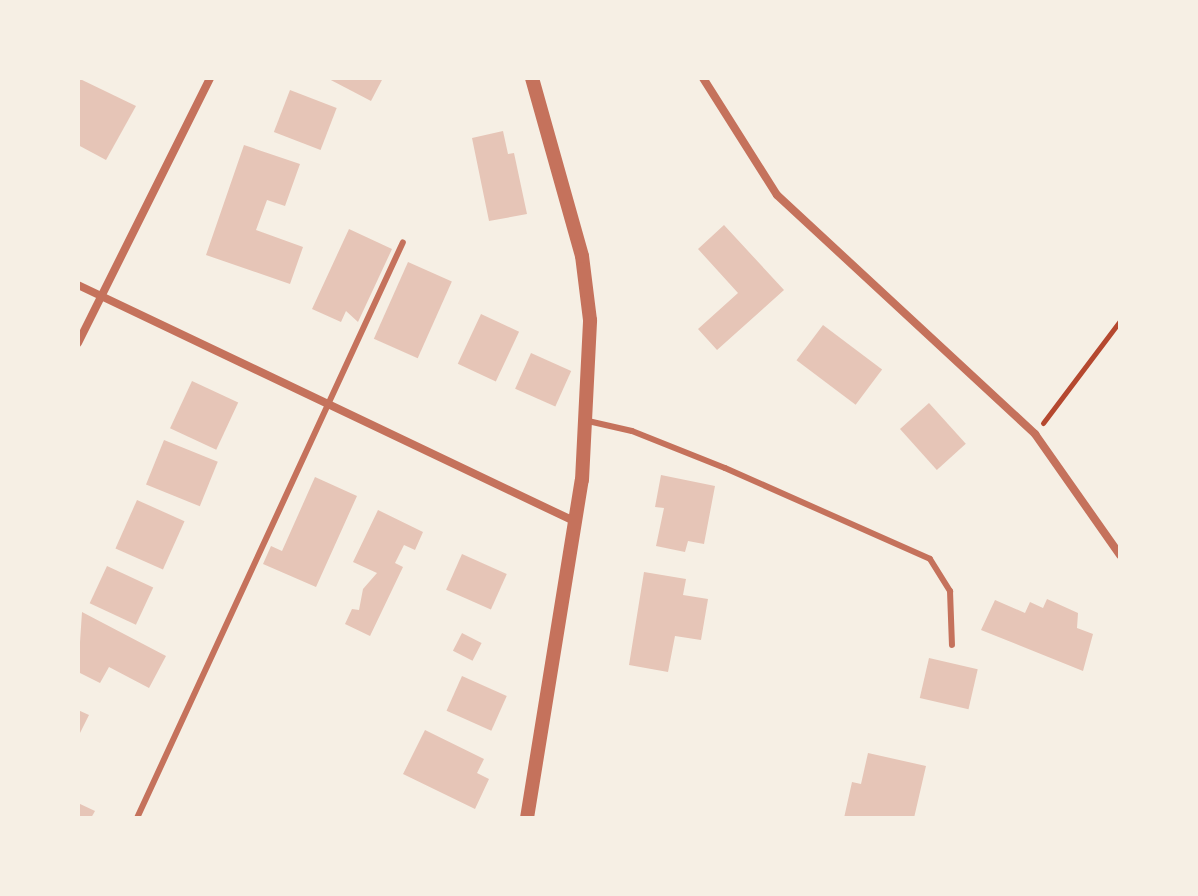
<!DOCTYPE html>
<html>
<head>
<meta charset="utf-8">
<style>
	body { margin:0 }
	#map { position:relative; width:1198px; height:896px; overflow:hidden; background:#f6efe4; font-family:Signika,sans-serif }
	div>[style] { position:absolute }
	[style*='--x'] { left:calc(var(--x)*1px); top:calc(var(--y)*1px); width:calc(var(--w)*1px); rotate:calc(var(--a)*1deg) }
	.building>* { inset:0; background:#e6c5b7; transform-origin:0 0 }
	.path>* { height:5px; margin:-2.5px; padding:0 2.5px; transform-origin:2.5px; border-radius:2.5px; background:#b5482f }
	.service>* { height:6px; margin:-3px; padding:0 3px; transform-origin:3px; border-radius:3px; background:#c5725c }
	.minor>* { height:8px; margin:-4px; padding:0 4px; transform-origin:4px; border-radius:4px; background:#c5725c }
	.tertiary>* { height:14px; margin:-7px; padding:0 7px; transform-origin:7px; border-radius:7px; background:#c5725c }
	span { translate:-50% -50%; white-space:nowrap; text-align:center; line-height:1.15; -webkit-text-stroke:7px #f6efe4; paint-order:stroke }
	.frame { position:absolute; inset:0; border:80px solid #f6efe4; pointer-events:none }
</style>
</head>
<body>
<div id="map">
	<div class="building">
		<div style="clip-path:polygon(78px 78px,136px 106px,106px 160px,78px 145px)"></div>
		<div style="clip-path:polygon(327px 78px,383px 78px,371px 101px)"></div>
		<div style="left:290px;top:90px;width:50px;height:45px;rotate:21deg"></div>
		<div style="clip-path:polygon(503px 131px,508px 154px,514px 153px,527px 214px,489px 221px,472px 138px)"></div>
		<div style="clip-path:polygon(244px 145px,300px 164px,285px 206px,267px 200px,256px 230px,303px 247px,290px 284px,206px 255px)"></div>
		<div style="clip-path:polygon(724px 225px,784px 290px,717px 350px,698px 329px,738px 293px,698px 249px)"></div>
		<div style="clip-path:polygon(349px 229px,392px 249px,358px 322px,346px 311px,341px 322px,312px 309px)"></div>
		<div style="left:408px;top:262px;width:48px;height:84px;rotate:24deg"></div>
		<div style="left:481px;top:314px;width:42px;height:55px;rotate:25deg"></div>
		<div style="left:823px;top:325px;width:74px;height:44px;rotate:37deg"></div>
		<div style="left:531px;top:353px;width:44px;height:39px;rotate:24deg"></div>
		<div style="left:192px;top:381px;width:51px;height:52px;rotate:25deg"></div>
		<div style="left:929px;top:403px;width:55px;height:39px;rotate:48deg"></div>
		<div style="left:164px;top:440px;width:58px;height:48px;rotate:22deg"></div>
		<div style="clip-path:polygon(661px 475px,715px 486px,704px 544px,688px 541px,685px 552px,656px 546px,664px 508px,655px 507px)"></div>
		<div style="clip-path:polygon(315px 477px,357px 496px,316px 587px,263px 564px,271px 546px,282px 551px)"></div>
		<div style="left:137px;top:500px;width:52px;height:53px;rotate:24deg"></div>
		<div style="clip-path:polygon(378px 510px,423px 532px,415px 550px,404px 545px,395px 563px,403px 567px,370px 636px,345px 624px,352px 609px,359px 610px,363px 589px,377px 573px,353px 562px)"></div>
		<div style="left:462px;top:554px;width:49px;height:39px;rotate:24deg"></div>
		<div style="left:107px;top:566px;width:51px;height:41px;rotate:25deg"></div>
		<div style="clip-path:polygon(644px 572px,686px 579px,683px 595px,708px 599px,701px 640px,675px 636px,668px 672px,629px 665px)"></div>
		<div style="clip-path:polygon(1047px 599px,1078px 613px,1077px 628px,1093px 634px,1083px 671px,981px 630px,995px 600px,1025px 613px,1030px 602px,1043px 608px)"></div>
		<div style="clip-path:polygon(82px 612px,166px 656px,149px 688px,109px 667px,100px 683px,78px 672px)"></div>
		<div style="left:462px;top:633px;width:22px;height:20px;rotate:27deg"></div>
		<div style="left:929px;top:658px;width:50px;height:41px;rotate:13deg"></div>
		<div style="left:462px;top:676px;width:49px;height:38px;rotate:24deg"></div>
		<div style="clip-path:polygon(78px 710px,89px 715px,78px 737px)"></div>
		<div style="clip-path:polygon(425px 730px,484px 759px,477px 773px,489px 779px,475px 809px,403px 774px)"></div>
		<div style="clip-path:polygon(868px 753px,926px 766px,914px 818px,844px 818px,852px 782px,861px 784px)"></div>
		<div style="clip-path:polygon(78px 803px,95px 811px,91px 818px,78px 818px)"></div>
	</div>
	<div class="path">
		<div style="--x:1043;--y:423;--w:128;--a:-53"></div>
	</div>
	<div class="service">
		<div style="--x:588;--y:421;--w:45;--a:12.8"></div>
		<div style="--x:632;--y:431;--w:100;--a:21.7"></div>
		<div style="--x:725;--y:468;--w:224;--a:23.9"></div>
		<div style="--x:930;--y:559;--w:38;--a:58"></div>
		<div style="--x:950;--y:591;--w:54;--a:87.9"></div>
		<div style="--x:137;--y:818;--w:634;--a:-65.21"></div>
	</div>
	<div class="minor">
		<div style="--x:703;--y:78;--w:138;--a:57.7"></div>
		<div style="--x:777;--y:195;--w:352;--a:42.8"></div>
		<div style="--x:1035;--y:434;--w:148;--a:54.9"></div>
		<div style="--x:78;--y:285;--w:552;--a:25.45"></div>
		<div style="--x:78;--y:343;--w:296;--a:-63.5"></div>
	</div>
	<div class="tertiary">
		<div style="--x:527;--y:818;--w:342;--a:-80.8"></div>
		<div style="--x:582;--y:480;--w:160;--a:-87.1"></div>
		<div style="--x:590;--y:320;--w:64;--a:-97.1"></div>
		<div style="--x:582;--y:256;--w:185;--a:-105.7"></div>
	</div>
	<div class="frame"></div>
</div>
</body>
</html>
